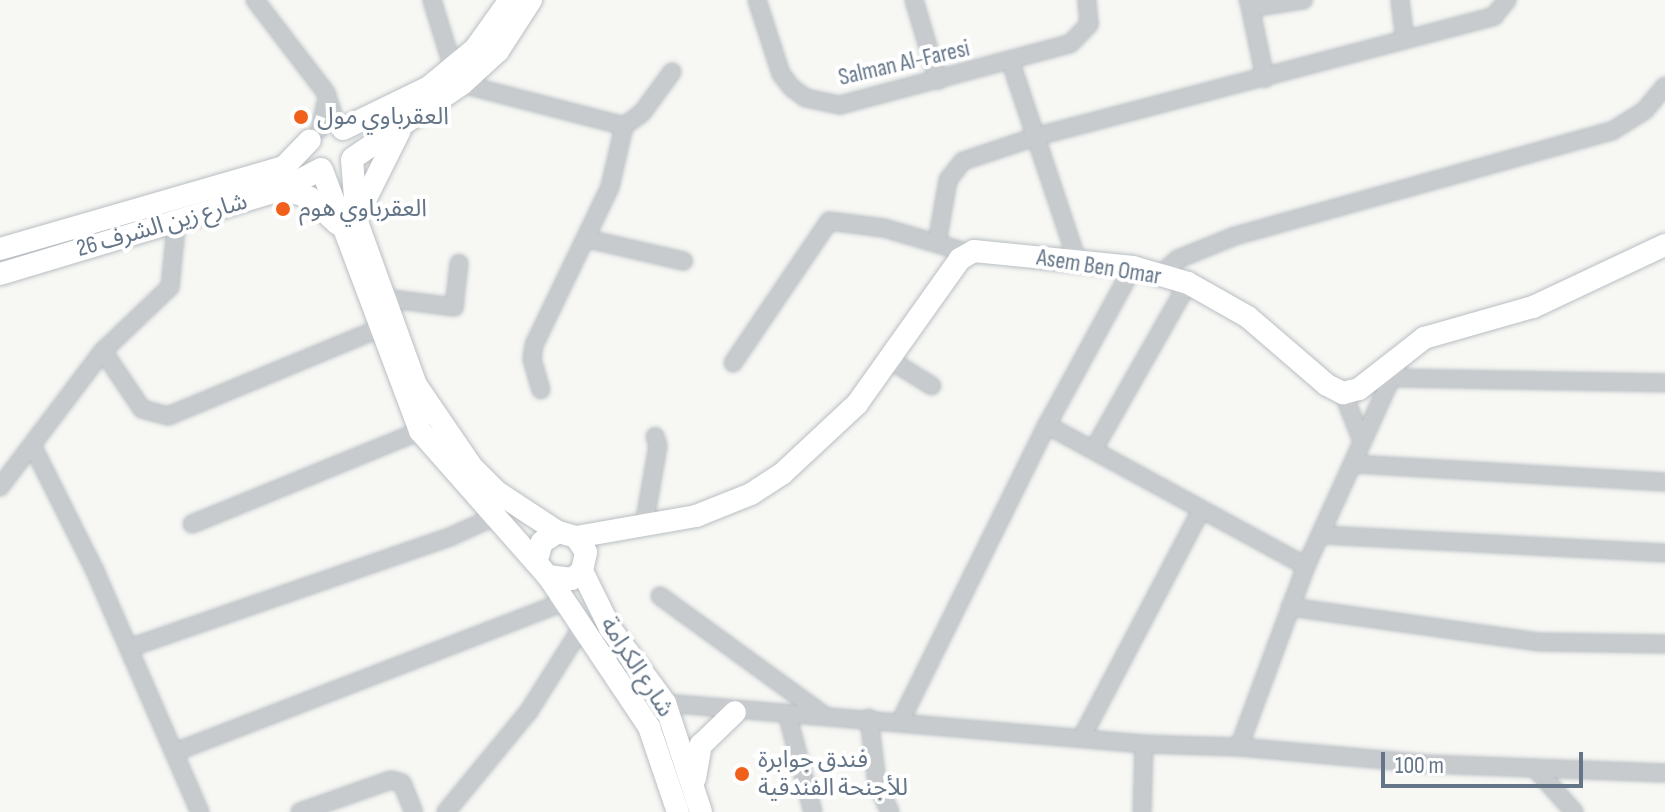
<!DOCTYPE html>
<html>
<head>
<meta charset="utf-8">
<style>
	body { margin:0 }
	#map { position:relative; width:1665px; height:812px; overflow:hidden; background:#f7f8f4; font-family:"Sofia Sans Condensed","Noto Sans Arabic",sans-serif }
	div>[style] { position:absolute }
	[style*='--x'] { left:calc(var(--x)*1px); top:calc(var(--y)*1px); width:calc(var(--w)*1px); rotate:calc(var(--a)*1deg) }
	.roads { filter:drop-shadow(0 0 2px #b9bec3) drop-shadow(0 0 2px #b9bec3) }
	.street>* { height:16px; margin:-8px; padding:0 8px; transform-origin:8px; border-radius:8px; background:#c7cbce }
	.secondary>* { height:22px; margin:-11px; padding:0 11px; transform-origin:11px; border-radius:11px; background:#fff }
	.dots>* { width:22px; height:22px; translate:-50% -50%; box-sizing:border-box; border:4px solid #fff; border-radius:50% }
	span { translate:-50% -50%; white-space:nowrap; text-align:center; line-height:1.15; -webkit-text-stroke:8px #fff; paint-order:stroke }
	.street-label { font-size:24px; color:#647588 }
	.poi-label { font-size:24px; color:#647588 }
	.left { translate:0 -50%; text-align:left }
	.scale { position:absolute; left:1381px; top:752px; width:202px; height:36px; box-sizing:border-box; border:4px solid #647588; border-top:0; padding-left:10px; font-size:24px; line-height:28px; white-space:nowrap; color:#647588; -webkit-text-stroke:6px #fff; paint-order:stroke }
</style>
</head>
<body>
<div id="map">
	<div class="roads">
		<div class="street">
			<div style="--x:255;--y:0;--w:117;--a:52.6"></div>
			<div style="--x:326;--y:93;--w:35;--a:72"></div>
			<div style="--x:432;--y:0;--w:71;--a:72.8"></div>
			<div style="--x:757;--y:0;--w:78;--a:72"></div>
			<div style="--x:781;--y:74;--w:18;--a:52"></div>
			<div style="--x:792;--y:88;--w:17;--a:36"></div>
			<div style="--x:806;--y:98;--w:35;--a:12"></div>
			<div style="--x:840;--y:105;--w:238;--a:-14.9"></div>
			<div style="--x:1070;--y:44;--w:28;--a:-46"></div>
			<div style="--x:1089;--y:24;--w:24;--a:-95"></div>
			<div style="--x:914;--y:0;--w:84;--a:73.3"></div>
			<div style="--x:1248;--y:0;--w:11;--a:38"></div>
			<div style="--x:1257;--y:7;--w:47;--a:-8.7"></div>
			<div style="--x:1400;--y:0;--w:38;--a:83"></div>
			<div style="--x:1250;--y:6;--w:74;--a:78.2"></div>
			<div style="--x:1011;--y:63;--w:208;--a:71.5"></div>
			<div style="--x:462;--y:84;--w:167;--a:14.5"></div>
			<div style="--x:624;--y:126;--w:63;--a:102.9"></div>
			<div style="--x:610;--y:187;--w:175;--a:115.7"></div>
			<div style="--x:534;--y:345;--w:14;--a:98"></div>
			<div style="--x:532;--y:359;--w:32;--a:74"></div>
			<div style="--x:624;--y:126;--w:22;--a:-36"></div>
			<div style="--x:642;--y:113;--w:51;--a:-53.8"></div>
			<div style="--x:320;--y:129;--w:28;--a:-77"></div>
			<div style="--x:588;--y:239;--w:98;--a:13"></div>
			<div style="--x:937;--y:243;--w:64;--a:-80.1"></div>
			<div style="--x:948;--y:180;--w:24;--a:-52"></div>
			<div style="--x:963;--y:161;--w:79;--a:-18.4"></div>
			<div style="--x:1038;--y:136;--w:472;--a:-14.7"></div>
			<div style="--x:1494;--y:16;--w:21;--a:-51"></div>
			<div style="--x:1160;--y:275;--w:24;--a:-42"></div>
			<div style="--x:1178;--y:259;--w:61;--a:-22"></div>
			<div style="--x:1235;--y:236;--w:391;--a:-15.6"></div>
			<div style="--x:1612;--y:131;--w:39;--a:-32"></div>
			<div style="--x:1645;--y:110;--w:31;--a:-50"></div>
			<div style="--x:384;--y:298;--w:71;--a:7.3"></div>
			<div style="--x:454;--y:307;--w:44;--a:-83.5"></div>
			<div style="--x:103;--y:351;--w:70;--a:56.1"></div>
			<div style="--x:142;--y:409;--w:27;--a:15"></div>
			<div style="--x:168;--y:416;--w:227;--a:-22.5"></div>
			<div style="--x:890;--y:360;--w:49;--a:31.8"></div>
			<div style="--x:733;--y:363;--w:171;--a:-55.9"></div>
			<div style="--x:829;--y:221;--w:55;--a:7.3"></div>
			<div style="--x:884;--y:228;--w:89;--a:16.4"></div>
			<div style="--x:1392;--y:378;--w:273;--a:1"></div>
			<div style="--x:1343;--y:393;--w:52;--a:68.4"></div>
			<div style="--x:1047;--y:425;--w:295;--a:28.6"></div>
			<div style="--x:33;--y:447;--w:139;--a:63.4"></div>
			<div style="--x:95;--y:571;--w:263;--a:66.5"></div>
			<div style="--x:1095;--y:447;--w:189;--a:-60.4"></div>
			<div style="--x:1354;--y:464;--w:312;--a:3.3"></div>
			<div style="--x:0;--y:487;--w:171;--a:-52.9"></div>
			<div style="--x:103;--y:351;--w:93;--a:-43.7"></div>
			<div style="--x:170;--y:287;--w:69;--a:-84.2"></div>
			<div style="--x:192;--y:524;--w:246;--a:-22.2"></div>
			<div style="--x:644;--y:526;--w:81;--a:-80.1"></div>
			<div style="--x:658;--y:446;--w:10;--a:-107"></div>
			<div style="--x:1322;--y:535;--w:343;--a:3"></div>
			<div style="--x:660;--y:596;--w:204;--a:36"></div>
			<div style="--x:1290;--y:607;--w:252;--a:8"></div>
			<div style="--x:1540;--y:642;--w:125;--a:0.9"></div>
			<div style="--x:129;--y:648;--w:342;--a:-19.1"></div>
			<div style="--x:452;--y:536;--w:46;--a:-24.3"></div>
			<div style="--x:638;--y:708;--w:27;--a:-10"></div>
			<div style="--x:665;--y:703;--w:481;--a:4.9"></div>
			<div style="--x:1144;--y:744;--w:95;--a:1.8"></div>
			<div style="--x:1239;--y:747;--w:190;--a:5.1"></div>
			<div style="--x:1428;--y:764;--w:237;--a:2.2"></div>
			<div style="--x:788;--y:717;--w:98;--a:75.3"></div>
			<div style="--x:869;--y:718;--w:65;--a:83"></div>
			<div style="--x:877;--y:783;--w:32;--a:66"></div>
			<div style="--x:900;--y:722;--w:331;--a:-63.7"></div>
			<div style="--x:1047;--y:425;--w:180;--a:-61.4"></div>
			<div style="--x:1083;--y:735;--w:254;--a:-62.3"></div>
			<div style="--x:1239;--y:747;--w:193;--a:-69.7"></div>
			<div style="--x:1306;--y:566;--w:230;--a:-65.6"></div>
			<div style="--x:175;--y:752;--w:416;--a:-21.1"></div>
			<div style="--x:1535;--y:768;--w:59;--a:48.4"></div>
			<div style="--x:300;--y:812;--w:96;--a:-19.4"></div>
			<div style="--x:391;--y:780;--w:11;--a:15"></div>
			<div style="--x:402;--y:783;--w:31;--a:68"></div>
			<div style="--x:446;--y:812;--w:131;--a:-50.6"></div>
			<div style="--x:529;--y:711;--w:96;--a:-57.8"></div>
			<div style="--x:1142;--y:812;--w:68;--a:-88.3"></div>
		</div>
		<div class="secondary">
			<div style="--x:343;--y:129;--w:96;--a:-26"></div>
			<div style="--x:429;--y:87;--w:60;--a:-39.6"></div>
			<div style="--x:475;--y:49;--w:60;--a:-54.5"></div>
			<div style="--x:353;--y:158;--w:132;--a:-34.2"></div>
			<div style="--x:462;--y:84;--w:49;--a:-42.5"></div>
			<div style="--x:498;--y:51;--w:61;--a:-57.1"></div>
			<div style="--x:352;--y:160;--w:62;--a:85.4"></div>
			<div style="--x:357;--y:222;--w:173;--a:70.1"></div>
			<div style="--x:416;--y:385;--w:99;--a:55.7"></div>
			<div style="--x:472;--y:467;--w:35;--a:45"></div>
			<div style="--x:497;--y:492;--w:73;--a:33.3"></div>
			<div style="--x:322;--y:170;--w:279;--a:69.4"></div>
			<div style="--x:420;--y:431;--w:193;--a:48.6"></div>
			<div style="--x:548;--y:576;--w:24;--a:7"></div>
			<div style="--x:572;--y:579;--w:13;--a:-39"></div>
			<div style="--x:582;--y:571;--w:19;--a:-78"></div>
			<div style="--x:586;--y:552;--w:18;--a:-124"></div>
			<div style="--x:576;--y:537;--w:19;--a:-164"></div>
			<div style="--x:558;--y:532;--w:19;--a:148"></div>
			<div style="--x:542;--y:542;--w:19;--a:106"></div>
			<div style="--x:283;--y:189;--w:28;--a:18"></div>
			<div style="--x:310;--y:198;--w:38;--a:43"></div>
			<div style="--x:360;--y:210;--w:89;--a:-63.4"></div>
			<div style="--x:0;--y:249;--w:296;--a:-16.1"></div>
			<div style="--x:284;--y:167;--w:37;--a:-46"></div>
			<div style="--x:0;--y:274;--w:295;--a:-16.7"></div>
			<div style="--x:283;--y:189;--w:43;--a:-27.8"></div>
			<div style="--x:576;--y:537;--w:122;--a:-9.9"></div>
			<div style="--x:696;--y:516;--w:59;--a:-21.8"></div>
			<div style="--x:751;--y:494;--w:38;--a:-33"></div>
			<div style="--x:783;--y:473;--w:101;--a:-43"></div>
			<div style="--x:857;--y:404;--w:178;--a:-54.6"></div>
			<div style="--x:960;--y:259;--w:16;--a:-30"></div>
			<div style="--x:974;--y:251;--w:160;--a:5.7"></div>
			<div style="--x:1133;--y:267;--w:57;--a:16.2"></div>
			<div style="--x:1188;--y:283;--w:69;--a:29.5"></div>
			<div style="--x:1248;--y:317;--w:104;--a:40.7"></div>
			<div style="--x:1327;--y:385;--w:18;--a:27"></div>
			<div style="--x:1343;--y:393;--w:16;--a:-14"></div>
			<div style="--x:1359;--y:389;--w:83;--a:-38.1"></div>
			<div style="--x:1424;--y:338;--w:113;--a:-15.9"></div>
			<div style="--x:1533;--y:307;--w:146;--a:-25.2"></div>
			<div style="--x:582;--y:571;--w:64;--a:63.8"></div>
			<div style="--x:610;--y:628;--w:93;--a:53.7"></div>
			<div style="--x:665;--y:703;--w:115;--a:71.7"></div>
			<div style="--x:548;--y:576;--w:182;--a:56.2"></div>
			<div style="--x:649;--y:727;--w:90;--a:71.2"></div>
			<div style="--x:695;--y:778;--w:34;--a:-80"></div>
			<div style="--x:701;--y:745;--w:47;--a:-44.1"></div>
		</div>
	</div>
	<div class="dots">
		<div style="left:301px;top:117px;background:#f1601b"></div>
		<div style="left:283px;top:209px;background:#f1601b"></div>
		<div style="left:742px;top:774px;background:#f1601b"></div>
	</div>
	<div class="street-label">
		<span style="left:904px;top:63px;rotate:-13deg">Salman Al-Faresi</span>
		<span style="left:162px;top:225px;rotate:-16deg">شارع زين الشرف 26</span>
		<span style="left:1099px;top:267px;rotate:9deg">Asem Ben Omar</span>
		<span style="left:637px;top:667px;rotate:57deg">شارع الكرامة</span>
	</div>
	<div class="poi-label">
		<span class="left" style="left:317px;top:117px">العقرباوي مول</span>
		<span class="left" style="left:299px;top:209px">العقرباوي هوم</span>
		<span class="left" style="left:758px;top:774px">فندق جوابرة<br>للأجنحة الفندقية</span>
	</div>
	<div class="scale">100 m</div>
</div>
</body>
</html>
